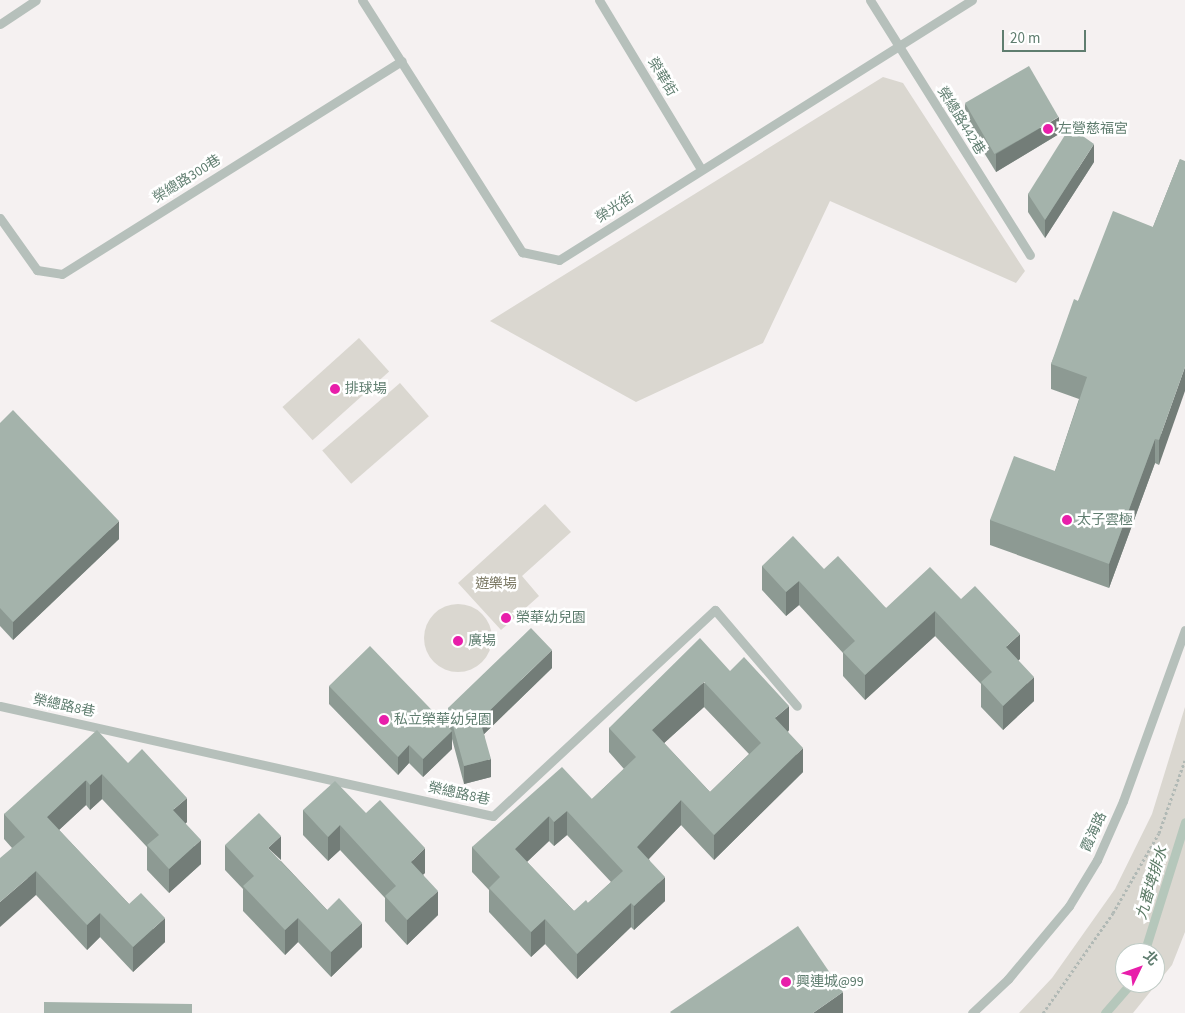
<!DOCTYPE html>
<html>
<head>
<meta charset="utf-8">
<style>
	body { margin:0 }
	#map { position:relative; width:1185px; height:1013px; overflow:hidden; background:#f5f1f1; font-family:"Source Sans 3","Noto Sans TC",sans-serif }
	div>[style] { position:absolute }
	[style*='--x'] { left:calc(var(--x)*1px); top:calc(var(--y)*1px); width:calc(var(--w)*1px); rotate:calc(var(--a)*1deg) }
	.green>* { inset:0; background:#dad7d0; transform-origin:0 0 }
	.round { border-radius:50% }
	.stream>* { height:9px; margin:-4.5px; padding:0 4.5px; transform-origin:4.5px; border-radius:4.5px; background:#b5c7bb }
	.path>* { height:3px; margin-top:-1.5px; transform-origin:0; background:repeating-linear-gradient(90deg,#b1b9b5 0 2.5px,transparent 0 5px) }
	.minor>* { height:9px; margin:-4.5px; padding:0 4.5px; transform-origin:4.5px; border-radius:4.5px; background:#b6c0bb }
	.wall>* { inset:0; background:#8d9a93 }
	.shaded-wall>* { inset:0; background:#737d78 }
	.building>* { inset:0; background:#a4b3ab; transform-origin:0 0 }
	.dots>* { width:14px; height:14px; translate:-50% -50%; box-sizing:border-box; border:2px solid #fff; border-radius:50% }
	span { translate:-50% -50%; white-space:nowrap; text-align:center; line-height:1.15; -webkit-text-stroke:5px #fff; paint-order:stroke }
	.street-label { font-size:14px; color:#5f7d6f }
	.poi-label { font-size:14px; color:#5f7d6f }
	.left { translate:0 -50%; text-align:left }
	.park-label { font-size:14px; color:#7a7762 }
	.water-label { font-size:15px; color:#5a7964; font-style:italic }
	.north { position:absolute; left:1115px; top:943px; width:50px; height:50px; box-sizing:border-box; background:#fff; border:1px solid #bfcbc5; border-radius:50%; rotate:48deg; font-size:14px; font-weight:700; line-height:20px; text-align:center; color:#5f7d6f }
	.north::after { content:''; display:block; margin:auto; width:18px; height:22px; background:#e81eaa; clip-path:polygon(50% 0,100% 100%,50% 72%,0 100%) }
	.scale { position:absolute; left:1002px; top:30px; width:84px; height:22px; box-sizing:border-box; border:2px solid #5f7d6f; border-top:0; padding-left:6px; font-size:15px; line-height:18px; white-space:nowrap; color:#5f7d6f; -webkit-text-stroke:4px #fff; paint-order:stroke }
</style>
</head>
<body>
<div id="map">
	<div class="green">
		<div style="clip-path:polygon(883px 77px,903px 83px,1025px 271px,1016px 283px,830px 201px,763px 343px,636px 402px,490px 321px)"></div>
		<div style="left:359px;top:338px;width:45px;height:103px;rotate:48deg"></div>
		<div style="left:400px;top:383px;width:44px;height:103px;rotate:49deg"></div>
		<div style="clip-path:polygon(545px 504px,571px 532px,522px 576px,539px 596px,501px 630px,458px 583px)"></div>
		<div class="round" style="left:424px;top:604px;width:68px;height:68px"></div>
		<div style="clip-path:polygon(evenodd,1185px 707px,1185px 932px,1172px 965px,1133px 1013px,1019px 1013px,1052px 978px,1115px 889px,1152px 814px,1185px 707px,1125px 953px,1155px 953px,1155px 983px,1125px 983px,1125px 953px)"></div>
	</div>
	<div class="stream">
		<div style="--x:1144;--y:953;--w:137;--a:-72.6"></div>
		<div style="--x:1105;--y:1013;--w:40;--a:-49"></div>
	</div>
	<div class="path">
		<div style="--x:1043;--y:1013;--w:122;--a:-55"></div>
		<div style="--x:1113;--y:913;--w:92;--a:-60.1"></div>
		<div style="--x:1159;--y:833;--w:77;--a:-70.4"></div>
	</div>
	<div class="minor">
		<div style="--x:362;--y:0;--w:299;--a:57.6"></div>
		<div style="--x:522;--y:252;--w:38;--a:12"></div>
		<div style="--x:559;--y:260;--w:488;--a:-32.2"></div>
		<div style="--x:599;--y:0;--w:197;--a:58.9"></div>
		<div style="--x:870;--y:0;--w:301;--a:57.9"></div>
		<div style="--x:0;--y:24;--w:43;--a:-33.7"></div>
		<div style="--x:0;--y:218;--w:64;--a:54.6"></div>
		<div style="--x:37;--y:270;--w:25;--a:9"></div>
		<div style="--x:62;--y:274;--w:401;--a:-32.1"></div>
		<div style="--x:0;--y:706;--w:505;--a:12.58"></div>
		<div style="--x:493;--y:816;--w:303;--a:-42.9"></div>
		<div style="--x:715;--y:610;--w:126;--a:49.5"></div>
		<div style="--x:972;--y:1013;--w:50;--a:-43.4"></div>
		<div style="--x:1008;--y:979;--w:95;--a:-50.1"></div>
		<div style="--x:1069;--y:906;--w:54;--a:-58.7"></div>
		<div style="--x:1097;--y:860;--w:64;--a:-66.2"></div>
		<div style="--x:1123;--y:801;--w:182;--a:-70.1"></div>
	</div>
	<div class="wall">
		<div style="clip-path:polygon(965px 104px,1059px 134px,996px 172px,965px 122px)"></div>
		<div style="clip-path:polygon(1180px 159px,1159px 465px,1155px 463px,1109px 588px,990px 545px,990px 520px,1055px 471px,1079px 399px,1051px 389px,1051px 364px,1078px 301px,1153px 227px)"></div>
		<div style="clip-path:polygon(1094px 162px,1045px 238px,1028px 212px,1028px 194px)"></div>
		<div style="clip-path:polygon(0 423px,119px 539px,13px 640px,0 626px)"></div>
		<div style="clip-path:polygon(762px 566px,824px 569px,886px 608px,961px 599px,1020px 659px,1018px 660px,1034px 701px,1003px 730px,981px 707px,981px 684px,935px 636px,865px 700px,843px 676px,843px 653px,799px 605px,786px 616px,762px 590px)"></div>
		<div style="clip-path:polygon(552px 668px,484px 734px,491px 777px,464px 784px,452px 739px,452px 749px,423px 777px,409px 763px,398px 775px,329px 704px,329px 686px,448px 727px,448px 708px)"></div>
		<div style="clip-path:polygon(evenodd,730px 671px,789px 730px,788px 732px,803px 772px,714px 860px,681px 825px,649px 859px,665px 901px,634px 930px,631px 927px,577px 979px,545px 944px,531px 957px,489px 912px,489px 890px,472px 872px,472px 847px,592px 799px,624px 769px,609px 752px,609px 728px,730px 671px,704px 707px,749px 754px,710px 792px,664px 743px,704px 707px,730px 671px,567px 835px,611px 882px,588px 903px,574px 911px,527px 862px,549px 841px,554px 846px,567px 835px)"></div>
		<div style="clip-path:polygon(128px 763px,187px 822px,185px 824px,201px 864px,169px 893px,147px 870px,147px 847px,102px 799px,90px 810px,86px 805px,59px 830px,165px 942px,133px 972px,100px 937px,87px 950px,36px 895px,12px 848px,4px 839px,4px 814px)"></div>
		<div style="clip-path:polygon(303px 810px,366px 813px,425px 873px,423px 874px,438px 915px,407px 945px,385px 921px,385px 898px,340px 850px,328px 861px,303px 835px)"></div>
		<div style="clip-path:polygon(225px 845px,281px 861px,362px 947px,331px 977px,298px 942px,285px 955px,243px 911px,243px 889px,225px 870px)"></div>
	</div>
	<div class="shaded-wall">
		<div style="clip-path:polygon(1059px 117px,1059px 134px,996px 172px,996px 154px)"></div>
		<div style="clip-path:polygon(1094px 144px,1094px 162px,1045px 238px,1045px 220px)"></div>
		<div style="clip-path:polygon(1185px 367px,1185px 391px,1159px 465px,1159px 440px)"></div>
		<div style="clip-path:polygon(1155px 439px,1155px 463px,1109px 588px,1109px 564px)"></div>
		<div style="clip-path:polygon(119px 521px,119px 539px,13px 640px,13px 622px)"></div>
		<div style="clip-path:polygon(799px 581px,799px 605px,786px 616px,786px 592px)"></div>
		<div style="clip-path:polygon(935px 611px,935px 636px,865px 700px,865px 675px)"></div>
		<div style="clip-path:polygon(1020px 634px,1020px 659px,1006px 672px,1006px 647px)"></div>
		<div style="clip-path:polygon(552px 650px,552px 668px,480px 738px,480px 720px)"></div>
		<div style="clip-path:polygon(1034px 677px,1034px 701px,1003px 730px,1003px 706px)"></div>
		<div style="clip-path:polygon(704px 682px,704px 707px,652px 754px,652px 730px)"></div>
		<div style="clip-path:polygon(789px 706px,789px 730px,775px 743px,775px 718px)"></div>
		<div style="clip-path:polygon(452px 731px,452px 749px,423px 777px,423px 759px)"></div>
		<div style="clip-path:polygon(409px 745px,409px 763px,398px 775px,398px 757px)"></div>
		<div style="clip-path:polygon(803px 748px,803px 772px,714px 860px,714px 835px)"></div>
		<div style="clip-path:polygon(491px 759px,491px 777px,464px 784px,464px 766px)"></div>
		<div style="clip-path:polygon(102px 774px,102px 799px,90px 810px,90px 785px)"></div>
		<div style="clip-path:polygon(86px 780px,86px 805px,47px 841px,47px 817px)"></div>
		<div style="clip-path:polygon(187px 798px,187px 822px,173px 835px,173px 810px)"></div>
		<div style="clip-path:polygon(681px 800px,681px 825px,637px 871px,637px 847px)"></div>
		<div style="clip-path:polygon(567px 811px,567px 835px,554px 846px,554px 822px)"></div>
		<div style="clip-path:polygon(549px 816px,549px 841px,515px 873px,515px 849px)"></div>
		<div style="clip-path:polygon(340px 825px,340px 850px,328px 861px,328px 837px)"></div>
		<div style="clip-path:polygon(281px 836px,281px 860px,268px 848px)"></div>
		<div style="clip-path:polygon(201px 840px,201px 864px,169px 893px,169px 869px)"></div>
		<div style="clip-path:polygon(425px 848px,425px 873px,411px 886px,411px 862px)"></div>
		<div style="clip-path:polygon(36px 871px,36px 895px,0 927px,0 902px)"></div>
		<div style="clip-path:polygon(665px 877px,665px 901px,634px 930px,634px 906px)"></div>
		<div style="clip-path:polygon(438px 891px,438px 915px,407px 945px,407px 920px)"></div>
		<div style="clip-path:polygon(631px 903px,631px 927px,577px 979px,577px 954px)"></div>
		<div style="clip-path:polygon(100px 913px,100px 937px,87px 950px,87px 925px)"></div>
		<div style="clip-path:polygon(165px 918px,165px 942px,133px 972px,133px 947px)"></div>
		<div style="clip-path:polygon(298px 918px,298px 942px,285px 955px,285px 930px)"></div>
		<div style="clip-path:polygon(545px 919px,545px 944px,531px 957px,531px 932px)"></div>
		<div style="clip-path:polygon(362px 923px,362px 947px,331px 977px,331px 952px)"></div>
		<div style="clip-path:polygon(843px 992px,843px 1013px,813px 1013px)"></div>
	</div>
	<div class="building">
		<div style="left:1029px;top:66px;width:59px;height:74px;rotate:60deg"></div>
		<div style="clip-path:polygon(1070px 127px,1094px 144px,1045px 220px,1028px 194px)"></div>
		<div style="clip-path:polygon(1180px 159px,1185px 161px,1185px 367px,1159px 440px,1155px 439px,1109px 564px,990px 520px,1014px 456px,1055px 471px,1087px 377px,1051px 364px,1074px 299px,1078px 301px,1113px 211px,1153px 227px)"></div>
		<div style="clip-path:polygon(13px 410px,119px 521px,13px 622px,0 608px,0 423px)"></div>
		<div style="clip-path:polygon(793px 536px,824px 569px,838px 556px,886px 608px,930px 567px,961px 599px,975px 586px,1020px 634px,1006px 647px,1034px 677px,1003px 706px,981px 682px,992px 672px,935px 611px,865px 675px,843px 652px,855px 641px,799px 581px,786px 592px,762px 566px)"></div>
		<div style="clip-path:polygon(531px 628px,552px 650px,480px 720px,491px 759px,464px 766px,448px 708px)"></div>
		<div style="clip-path:polygon(evenodd,700px 638px,730px 671px,744px 657px,789px 706px,775px 718px,803px 748px,714px 835px,681px 800px,637px 847px,665px 877px,634px 906px,631px 903px,577px 954px,545px 919px,531px 932px,489px 888px,500px 877px,472px 847px,562px 767px,592px 799px,636px 757px,609px 728px,700px 638px,704px 682px,761px 743px,710px 792px,652px 730px,704px 682px,700px 638px,567px 811px,623px 871px,588px 903px,586px 900px,574px 911px,515px 849px,549px 816px,554px 822px,567px 811px)"></div>
		<div style="clip-path:polygon(370px 646px,452px 731px,423px 759px,409px 745px,398px 757px,329px 686px)"></div>
		<div style="clip-path:polygon(97px 730px,128px 763px,142px 749px,187px 798px,173px 810px,201px 840px,169px 869px,147px 845px,159px 835px,102px 774px,90px 785px,86px 780px,47px 817px,129px 904px,141px 893px,165px 918px,133px 947px,100px 913px,87px 925px,36px 871px,0 902px,0 858px,25px 837px,4px 814px)"></div>
		<div style="clip-path:polygon(335px 781px,366px 813px,380px 800px,425px 848px,411px 862px,438px 891px,407px 920px,385px 896px,396px 886px,340px 825px,328px 837px,303px 810px)"></div>
		<div style="clip-path:polygon(259px 813px,281px 836px,268px 848px,327px 910px,339px 898px,362px 923px,331px 952px,298px 918px,285px 930px,243px 886px,254px 876px,225px 845px)"></div>
		<div style="clip-path:polygon(798px 926px,843px 992px,813px 1013px,671px 1013px,670px 1012px)"></div>
		<div style="clip-path:polygon(44px 1002px,192px 1004px,192px 1013px,44px 1013px)"></div>
	</div>
	<div class="dots">
		<div style="left:1048px;top:129px;background:#e81eaa"></div>
		<div style="left:335px;top:389px;background:#e81eaa"></div>
		<div style="left:1067px;top:520px;background:#e81eaa"></div>
		<div style="left:506px;top:618px;background:#e81eaa"></div>
		<div style="left:458px;top:641px;background:#e81eaa"></div>
		<div style="left:384px;top:720px;background:#e81eaa"></div>
		<div style="left:786px;top:982px;background:#e81eaa"></div>
	</div>
	<div class="street-label">
		<span style="left:662px;top:77px;rotate:59deg">榮華街</span>
		<span style="left:961px;top:121px;rotate:58deg">榮總路442巷</span>
		<span style="left:187px;top:179px;rotate:-32deg">榮總路300巷</span>
		<span style="left:615px;top:208px;rotate:-33deg">榮光街</span>
		<span style="left:64px;top:706px;rotate:12deg">榮總路8巷</span>
		<span style="left:459px;top:794px;rotate:12deg">榮總路8巷</span>
		<span style="left:1094px;top:832px;rotate:-66deg">霞海路</span>
	</div>
	<div class="poi-label">
		<span class="left" style="left:1058px;top:129px">左營慈福宮</span>
		<span class="left" style="left:345px;top:389px">排球場</span>
		<span class="left" style="left:1077px;top:520px">太子雲極</span>
		<span class="left" style="left:516px;top:618px">榮華幼兒園</span>
		<span class="left" style="left:468px;top:641px">廣場</span>
		<span class="left" style="left:394px;top:720px">私立榮華幼兒園</span>
		<span class="left" style="left:796px;top:982px">興連城@99</span>
	</div>
	<div class="park-label">
		<span style="left:496px;top:584px">遊樂場</span>
	</div>
	<div class="water-label">
		<span style="left:1152px;top:883px;rotate:-73deg">九番埤排水</span>
	</div>
	<div class="north">北</div>
	<div class="scale">20 m</div>
</div>
</body>
</html>
